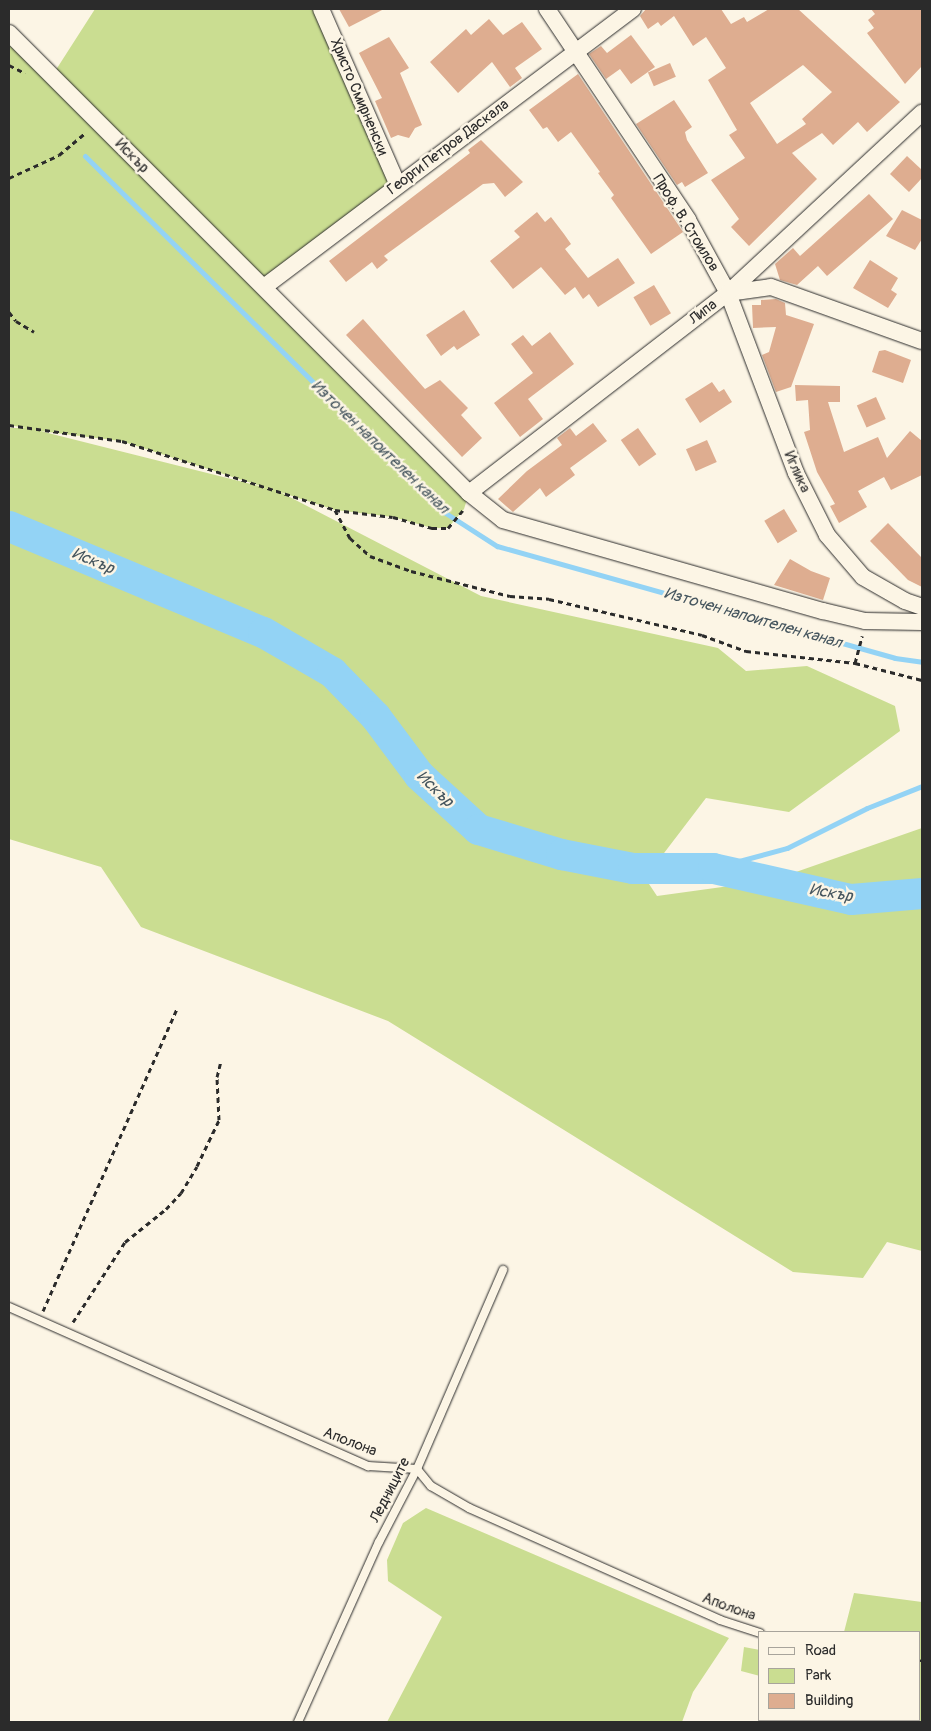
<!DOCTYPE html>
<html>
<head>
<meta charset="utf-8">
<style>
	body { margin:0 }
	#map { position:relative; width:931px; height:1731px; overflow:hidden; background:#fcf5e5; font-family:Pangolin,sans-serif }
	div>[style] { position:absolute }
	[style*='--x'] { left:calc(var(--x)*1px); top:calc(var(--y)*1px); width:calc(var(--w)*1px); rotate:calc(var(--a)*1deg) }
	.green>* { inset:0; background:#cadd91 }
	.stream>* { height:5px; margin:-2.5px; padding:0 2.5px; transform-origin:2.5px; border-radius:2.5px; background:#93d3f5 }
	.river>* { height:31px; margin:-15.5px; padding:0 15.5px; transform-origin:15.5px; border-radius:15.5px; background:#93d3f5 }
	.building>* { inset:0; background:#dead90; transform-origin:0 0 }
	.path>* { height:3px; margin-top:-1.5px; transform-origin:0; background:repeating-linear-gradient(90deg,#2b2b2b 0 5px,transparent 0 9px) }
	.roads { filter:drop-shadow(0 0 1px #2b2b2b) drop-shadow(0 0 1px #2b2b2b) }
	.service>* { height:8px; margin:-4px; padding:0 4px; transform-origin:4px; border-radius:4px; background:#fcf5e5 }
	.minor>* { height:16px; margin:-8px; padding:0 8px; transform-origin:8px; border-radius:8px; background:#fcf5e5 }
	span { translate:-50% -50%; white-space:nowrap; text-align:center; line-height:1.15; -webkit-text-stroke:5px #fcf5e5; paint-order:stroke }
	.street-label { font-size:15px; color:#2b2b2b }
	.water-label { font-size:16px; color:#45555e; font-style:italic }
	.frame { position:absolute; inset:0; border:10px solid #2b2b2b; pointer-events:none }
	.legend { position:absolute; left:758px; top:1631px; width:162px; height:90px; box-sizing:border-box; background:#fcf5e5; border:1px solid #a8a49b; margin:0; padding:6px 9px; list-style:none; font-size:15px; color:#2b2b2b }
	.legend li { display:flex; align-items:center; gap:10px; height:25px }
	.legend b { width:25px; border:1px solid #a8a49b }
</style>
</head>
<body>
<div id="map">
	<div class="green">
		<div style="clip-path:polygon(evenodd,95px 9px,321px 9px,398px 185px,264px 287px,469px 493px,464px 509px,448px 528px,432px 528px,393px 517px,335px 510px,280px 492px,481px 596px,718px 648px,746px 671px,807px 666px,895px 706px,900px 731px,789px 812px,706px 798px,645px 878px,657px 896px,773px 880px,922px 828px,922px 1251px,887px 1242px,863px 1278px,793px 1272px,388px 1021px,141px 927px,101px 867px,9px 839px,9px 428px,26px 428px,9px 425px,9px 33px,52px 76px,95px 9px,40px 431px,121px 441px,267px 488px,40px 431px)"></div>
		<div style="clip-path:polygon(426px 1508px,729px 1638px,693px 1692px,682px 1722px,387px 1722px,442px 1617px,388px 1581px,387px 1560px,403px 1523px)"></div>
		<div style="clip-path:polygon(854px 1593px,922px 1602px,922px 1722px,783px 1722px,920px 1720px,920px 1632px,844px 1632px)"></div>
		<div style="clip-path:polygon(744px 1647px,760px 1650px,760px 1676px,741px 1671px)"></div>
	</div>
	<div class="stream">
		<div style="--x:85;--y:156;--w:506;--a:44.76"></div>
		<div style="--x:444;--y:512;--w:63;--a:32.7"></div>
		<div style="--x:497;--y:546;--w:413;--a:15.7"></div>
		<div style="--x:895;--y:658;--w:27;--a:8"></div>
		<div style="--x:713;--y:868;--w:77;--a:-15.1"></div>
		<div style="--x:787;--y:848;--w:89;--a:-26.6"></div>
		<div style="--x:867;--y:808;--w:59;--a:-21.8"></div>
	</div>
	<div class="river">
		<div style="--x:9;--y:526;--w:275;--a:22.7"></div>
		<div style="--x:263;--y:632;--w:80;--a:30.1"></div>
		<div style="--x:332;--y:672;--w:62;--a:45.7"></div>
		<div style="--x:375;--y:716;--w:74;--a:53.3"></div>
		<div style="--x:419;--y:775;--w:80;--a:42.5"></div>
		<div style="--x:478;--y:829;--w:87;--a:16.8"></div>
		<div style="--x:561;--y:854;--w:73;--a:11"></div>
		<div style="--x:633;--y:868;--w:80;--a:0"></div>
		<div style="--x:713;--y:868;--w:141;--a:12.7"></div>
		<div style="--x:851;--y:899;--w:71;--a:-4.8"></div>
	</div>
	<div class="building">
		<div style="clip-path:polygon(339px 9px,384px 9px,349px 27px)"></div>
		<div style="clip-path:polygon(evenodd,646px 9px,721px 9px,731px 24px,744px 17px,747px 22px,769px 9px,798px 9px,900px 102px,867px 132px,858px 122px,833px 145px,822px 133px,792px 153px,817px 179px,749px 246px,731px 227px,739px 219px,711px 180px,745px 158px,729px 135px,737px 130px,708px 80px,726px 68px,706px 37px,693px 46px,674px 16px,661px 26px,658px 22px,648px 29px,640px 16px,646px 9px,803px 65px,832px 92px,802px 119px,806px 124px,777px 144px,750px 103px,803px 65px)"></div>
		<div style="clip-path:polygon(871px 9px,922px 9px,922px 66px,905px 84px,867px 33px,874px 28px,868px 20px,875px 14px)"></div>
		<div style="clip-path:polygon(489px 19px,503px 35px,522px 22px,542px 49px,515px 68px,522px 78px,510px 87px,492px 62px,458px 93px,430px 62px,466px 29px,471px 35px)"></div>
		<div style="clip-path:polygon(631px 35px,655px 67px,631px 84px,620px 69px,606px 79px,589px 54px,601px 46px,607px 53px)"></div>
		<div style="clip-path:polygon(389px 37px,409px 68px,400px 73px,422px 125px,415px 128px,409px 138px,398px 135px,391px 138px,375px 101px,382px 98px,359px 53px)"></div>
		<div style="left:670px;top:63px;width:15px;height:24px;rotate:67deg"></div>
		<div style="clip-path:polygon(578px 74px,683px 232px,651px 254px,611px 198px,614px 195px,598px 173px,600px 172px,571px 132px,558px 142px,547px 127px,543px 129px,529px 110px)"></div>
		<div style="clip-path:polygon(674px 100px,692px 127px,685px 132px,687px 140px,708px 173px,685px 187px,682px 182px,677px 185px,636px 124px)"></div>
		<div style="clip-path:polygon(481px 140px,523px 182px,505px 197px,494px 183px,483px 184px,384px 256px,388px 260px,377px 269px,372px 262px,346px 282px,329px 261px,470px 153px,468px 150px)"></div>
		<div style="clip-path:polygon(907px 156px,922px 170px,922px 178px,909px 192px,890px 174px)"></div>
		<div style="clip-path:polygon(869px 194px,893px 219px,827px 276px,818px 266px,797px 285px,780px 280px,775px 264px,793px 248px,800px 256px)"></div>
		<div style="clip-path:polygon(902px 210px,922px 220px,922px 239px,915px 250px,886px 236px)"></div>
		<div style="clip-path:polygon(537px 212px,545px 222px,551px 217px,564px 234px,571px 244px,565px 249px,588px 278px,618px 258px,635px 283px,598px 307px,589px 294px,583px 299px,575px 287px,565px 295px,541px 267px,513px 289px,490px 261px,520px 237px,514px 231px)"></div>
		<div style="clip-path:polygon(870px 260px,898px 278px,891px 290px,897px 294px,888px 308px,853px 288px)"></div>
		<div style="left:654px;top:285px;width:33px;height:24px;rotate:59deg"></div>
		<div style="clip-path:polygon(776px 299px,785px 303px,786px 315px,814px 324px,791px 387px,776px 392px,762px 355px,769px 352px,776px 327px,753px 328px,752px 305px,761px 305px,761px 300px)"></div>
		<div style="clip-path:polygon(464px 310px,480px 335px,457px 350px,454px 346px,441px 356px,426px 335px)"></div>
		<div style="clip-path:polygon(363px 319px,425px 389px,440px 380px,468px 408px,461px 415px,482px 438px,462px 457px,346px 335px)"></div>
		<div style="clip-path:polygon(550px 332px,574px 364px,528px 399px,543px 419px,520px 437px,494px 403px,533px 373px,511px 344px,523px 335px,532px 346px)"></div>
		<div style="clip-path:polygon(885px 350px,911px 360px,903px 383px,872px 372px,879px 351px)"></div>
		<div style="clip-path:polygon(712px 382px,719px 392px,724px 389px,732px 402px,700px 423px,685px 399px)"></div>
		<div style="clip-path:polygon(795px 385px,840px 386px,840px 402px,828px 402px,844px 452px,878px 437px,887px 458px,910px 431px,922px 441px,922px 475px,891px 490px,884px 477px,858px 491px,867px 507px,839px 523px,830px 506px,835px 504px,817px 472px,804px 432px,810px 430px,808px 400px,796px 401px)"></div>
		<div style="left:876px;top:397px;width:24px;height:21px;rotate:66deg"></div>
		<div style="clip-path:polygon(593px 423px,607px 441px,570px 468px,575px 475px,546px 497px,540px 488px,513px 512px,498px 499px,527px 471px,562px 445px,557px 438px,570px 428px,576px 436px)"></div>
		<div style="left:638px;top:428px;width:32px;height:21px;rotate:55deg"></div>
		<div style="left:707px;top:440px;width:24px;height:23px;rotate:66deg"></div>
		<div style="left:784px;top:509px;width:26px;height:23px;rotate:59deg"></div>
		<div style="clip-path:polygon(888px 523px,922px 558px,922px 587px,908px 580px,870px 541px)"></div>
		<div style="clip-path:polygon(790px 559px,811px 571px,830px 578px,823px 600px,774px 585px)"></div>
	</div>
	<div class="path">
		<div style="--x:9;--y:65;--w:18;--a:27"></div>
		<div style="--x:9;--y:178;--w:55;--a:-24.7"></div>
		<div style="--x:59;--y:155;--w:35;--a:-40"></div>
		<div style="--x:9;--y:312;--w:11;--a:52"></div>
		<div style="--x:16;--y:321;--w:21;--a:31"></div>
		<div style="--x:9;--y:425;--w:114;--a:8.1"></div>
		<div style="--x:122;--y:441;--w:224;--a:17.9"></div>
		<div style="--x:335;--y:510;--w:58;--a:6.9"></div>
		<div style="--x:393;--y:517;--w:41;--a:15.8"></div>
		<div style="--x:432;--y:528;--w:16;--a:0"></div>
		<div style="--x:448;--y:528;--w:23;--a:-50"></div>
		<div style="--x:335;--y:510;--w:32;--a:62"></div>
		<div style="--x:350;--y:538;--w:27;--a:42"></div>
		<div style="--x:370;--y:556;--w:44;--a:20.1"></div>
		<div style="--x:411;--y:571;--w:102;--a:14.2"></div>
		<div style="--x:510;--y:596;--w:39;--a:4"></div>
		<div style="--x:549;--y:599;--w:157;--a:13.2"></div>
		<div style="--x:702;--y:635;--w:47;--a:20"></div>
		<div style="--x:746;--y:651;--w:110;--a:6.3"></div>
		<div style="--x:855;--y:663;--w:69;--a:14.2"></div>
		<div style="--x:855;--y:663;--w:28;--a:-75"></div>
		<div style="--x:43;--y:1311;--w:331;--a:-66.1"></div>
		<div style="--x:73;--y:1322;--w:95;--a:-57"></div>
		<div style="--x:125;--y:1242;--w:53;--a:-38.8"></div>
		<div style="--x:166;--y:1209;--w:22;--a:-47"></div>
		<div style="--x:181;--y:1193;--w:31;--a:-59"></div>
		<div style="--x:197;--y:1166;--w:51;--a:-64.4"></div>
		<div style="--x:219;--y:1120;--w:43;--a:-92.7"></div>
		<div style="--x:217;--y:1077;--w:16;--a:-76"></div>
		<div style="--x:920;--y:1661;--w:2;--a:-27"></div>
	</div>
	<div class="roads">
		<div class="service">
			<div style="--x:9;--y:1307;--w:393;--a:23.9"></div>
			<div style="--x:368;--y:1466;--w:49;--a:3.5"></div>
			<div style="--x:417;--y:1469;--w:22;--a:51"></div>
			<div style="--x:431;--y:1486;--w:44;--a:30.1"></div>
			<div style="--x:469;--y:1508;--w:275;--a:24"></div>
			<div style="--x:720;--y:1620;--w:42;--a:18"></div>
			<div style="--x:298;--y:1722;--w:197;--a:-65.8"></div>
			<div style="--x:379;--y:1542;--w:82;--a:-62.5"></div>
			<div style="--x:417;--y:1469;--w:217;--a:-66.6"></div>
		</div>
		<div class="minor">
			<div style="--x:321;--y:9;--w:192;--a:66.4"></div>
			<div style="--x:547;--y:9;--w:254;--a:56.2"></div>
			<div style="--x:688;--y:220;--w:83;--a:61.3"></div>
			<div style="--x:728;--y:293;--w:43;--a:-7.9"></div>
			<div style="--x:771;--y:287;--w:160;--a:19.7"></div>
			<div style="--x:9;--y:33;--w:651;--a:45"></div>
			<div style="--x:469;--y:493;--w:43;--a:38.5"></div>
			<div style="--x:503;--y:520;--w:333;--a:15.9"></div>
			<div style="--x:823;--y:611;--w:43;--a:13.4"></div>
			<div style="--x:865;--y:621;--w:57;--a:1"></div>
			<div style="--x:264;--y:287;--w:462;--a:-37"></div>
			<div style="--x:728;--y:293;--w:192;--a:69.3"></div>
			<div style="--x:796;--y:473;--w:69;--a:63.4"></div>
			<div style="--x:827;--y:535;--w:55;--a:49.4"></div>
			<div style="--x:863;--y:577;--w:48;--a:29.7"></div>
			<div style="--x:905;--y:601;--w:18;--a:19"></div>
			<div style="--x:469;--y:493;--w:327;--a:-37.7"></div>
			<div style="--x:728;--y:293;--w:265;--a:-42.9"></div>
		</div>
	</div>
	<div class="street-label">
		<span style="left:359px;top:97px;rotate:67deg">Христо Смирненски</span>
		<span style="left:448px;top:147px;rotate:-37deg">Георги Петров Даскала</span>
		<span style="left:132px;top:156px;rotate:45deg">Искър</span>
		<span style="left:686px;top:223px;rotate:58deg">Проф. В. Стоилов</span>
		<span style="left:703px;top:312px;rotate:-38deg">Липа</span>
		<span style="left:797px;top:472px;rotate:66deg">Иглика</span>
		<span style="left:350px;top:1442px;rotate:21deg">Аполона</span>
		<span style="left:390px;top:1490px;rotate:-63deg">Ледниците</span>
		<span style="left:729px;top:1607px;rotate:20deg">Аполона</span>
	</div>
	<div class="water-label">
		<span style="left:380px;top:447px;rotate:44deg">Източен напоителен канал</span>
		<span style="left:93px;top:561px;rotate:23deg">Искър</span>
		<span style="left:753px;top:618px;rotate:16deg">Източен напоителен канал</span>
		<span style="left:435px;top:789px;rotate:44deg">Искър</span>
		<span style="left:831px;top:893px;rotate:10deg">Искър</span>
	</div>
	<div class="frame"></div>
	<ul class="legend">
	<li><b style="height:6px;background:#fcf5e5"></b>Road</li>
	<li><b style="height:14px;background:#cadd91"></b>Park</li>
	<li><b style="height:14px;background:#dead90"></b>Building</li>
	</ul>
</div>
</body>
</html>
